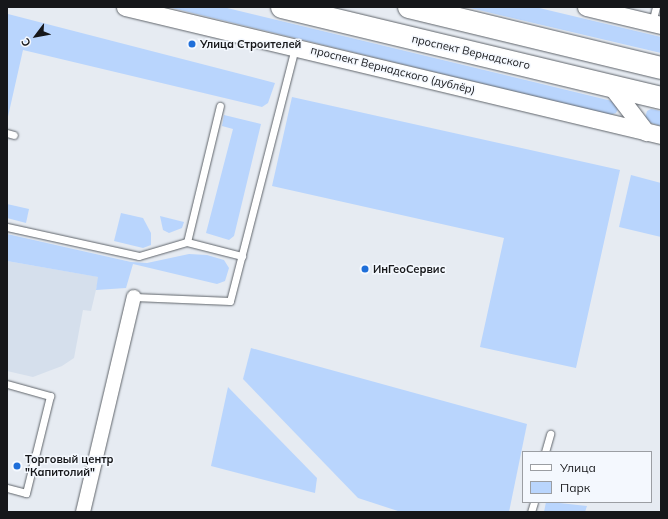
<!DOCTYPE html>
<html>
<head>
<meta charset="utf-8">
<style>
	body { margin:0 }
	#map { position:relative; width:668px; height:519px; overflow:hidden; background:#e6ebf2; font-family:Mulish,sans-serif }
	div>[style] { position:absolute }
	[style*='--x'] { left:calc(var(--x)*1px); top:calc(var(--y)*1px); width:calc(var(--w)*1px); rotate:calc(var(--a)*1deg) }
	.built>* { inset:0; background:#d5dfec }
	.green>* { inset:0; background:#b9d5fd }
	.roads { filter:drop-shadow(0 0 1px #5f646a) drop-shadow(0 0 1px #5f646a) }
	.service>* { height:7px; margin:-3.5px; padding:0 3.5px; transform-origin:3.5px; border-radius:3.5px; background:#fff }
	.minor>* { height:14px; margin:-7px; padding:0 7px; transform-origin:7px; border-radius:7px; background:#fff }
	.tertiary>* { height:17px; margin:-8.5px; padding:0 8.5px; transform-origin:8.5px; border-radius:8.5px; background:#fff }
	.primary>* { height:22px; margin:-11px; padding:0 11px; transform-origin:11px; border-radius:11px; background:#fff }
	.dots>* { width:11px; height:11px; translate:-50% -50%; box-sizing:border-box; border:2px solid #f4f8fe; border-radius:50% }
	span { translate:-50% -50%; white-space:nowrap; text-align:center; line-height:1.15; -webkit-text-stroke:3px #f4f8fe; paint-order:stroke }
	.poi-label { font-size:11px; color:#16171a; font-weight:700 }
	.left { translate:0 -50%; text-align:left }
	.street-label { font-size:11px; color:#16171a }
	.frame { position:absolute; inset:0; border:8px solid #16171a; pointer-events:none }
	.legend { position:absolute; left:522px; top:451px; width:130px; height:52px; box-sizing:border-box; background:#f4f8fe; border:1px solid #9b9ea3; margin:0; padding:5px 7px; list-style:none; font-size:12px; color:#16171a }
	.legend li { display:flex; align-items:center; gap:8px; height:20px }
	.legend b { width:20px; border:1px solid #9b9ea3 }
	.north { position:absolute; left:16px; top:16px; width:40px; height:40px; -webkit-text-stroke:3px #f4f8fe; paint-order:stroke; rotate:238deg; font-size:11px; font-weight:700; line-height:16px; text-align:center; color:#16171a }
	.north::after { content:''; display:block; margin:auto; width:14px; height:18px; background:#16171a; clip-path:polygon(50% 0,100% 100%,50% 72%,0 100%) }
</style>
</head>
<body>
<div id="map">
	<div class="built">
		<div style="clip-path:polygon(7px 261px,99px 277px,91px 311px,83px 310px,74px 358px,62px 366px,33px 377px,7px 371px)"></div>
	</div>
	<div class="green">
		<div style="clip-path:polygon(168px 7px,223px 7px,612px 101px,618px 109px,616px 113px,610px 115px)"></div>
		<div style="clip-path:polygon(466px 7px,535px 7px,661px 37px,661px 53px)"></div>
		<div style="clip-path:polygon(8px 14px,275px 83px,268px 103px,262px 107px,23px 50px,7px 121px)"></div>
		<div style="clip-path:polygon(292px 97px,620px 170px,576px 368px,480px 347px,504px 238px,272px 186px)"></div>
		<div style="clip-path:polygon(651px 109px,661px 111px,661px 126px,651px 123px,645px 118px,647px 111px)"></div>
		<div style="clip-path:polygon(224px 115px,261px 124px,234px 236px,229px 240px,206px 233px,233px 129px,222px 126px)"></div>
		<div style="clip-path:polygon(631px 175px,661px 183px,661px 237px,619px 227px)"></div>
		<div style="clip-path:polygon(7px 204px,29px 209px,26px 223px,7px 218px)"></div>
		<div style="clip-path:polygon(121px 213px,143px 218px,151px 233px,151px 245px,143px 248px,114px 241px)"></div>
		<div style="clip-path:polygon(160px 216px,184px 222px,182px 228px,169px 233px,163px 230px)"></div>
		<div style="clip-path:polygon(7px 234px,131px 262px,147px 263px,189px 254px,207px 255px,224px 260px,229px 268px,225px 281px,217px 284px,133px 264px,126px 288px,96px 290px,98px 277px,7px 261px)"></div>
		<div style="clip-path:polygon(251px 348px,527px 424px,509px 512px,401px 512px,358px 498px,243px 379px)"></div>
		<div style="clip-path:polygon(228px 387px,317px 478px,315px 493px,211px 466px)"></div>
		<div style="clip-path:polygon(546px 502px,550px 502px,587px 506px,585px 512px,544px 512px)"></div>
	</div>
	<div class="roads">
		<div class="service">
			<div style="--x:652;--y:23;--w:16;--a:-76"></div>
			<div style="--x:7;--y:133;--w:7;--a:16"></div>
			<div style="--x:7;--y:227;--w:135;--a:12.4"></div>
			<div style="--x:139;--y:256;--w:50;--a:-16.3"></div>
			<div style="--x:187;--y:242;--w:57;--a:14.3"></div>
			<div style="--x:187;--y:242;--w:140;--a:-76.4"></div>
			<div style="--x:134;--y:297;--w:96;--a:2.4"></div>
			<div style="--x:230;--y:301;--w:262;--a:-75.6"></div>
			<div style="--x:7;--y:384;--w:45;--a:15.6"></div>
			<div style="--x:50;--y:396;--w:100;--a:103.9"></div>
			<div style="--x:26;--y:493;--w:20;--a:-165"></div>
			<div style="--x:545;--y:452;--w:19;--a:-74"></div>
			<div style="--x:531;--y:512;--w:10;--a:-73"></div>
		</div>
		<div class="minor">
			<div style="--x:83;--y:512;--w:221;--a:-76.7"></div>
		</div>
		<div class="tertiary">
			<div style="--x:125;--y:7;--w:551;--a:13.43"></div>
			<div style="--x:586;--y:7;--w:77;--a:13.5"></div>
			<div style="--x:611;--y:86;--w:58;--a:52.7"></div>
		</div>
		<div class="primary">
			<div style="--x:282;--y:7;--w:390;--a:13.5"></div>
			<div style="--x:409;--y:7;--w:259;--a:13.6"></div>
		</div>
	</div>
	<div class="dots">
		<div style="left:192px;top:44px;background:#1e6ed9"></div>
		<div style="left:365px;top:269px;background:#1e6ed9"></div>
		<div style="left:17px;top:466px;background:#1e6ed9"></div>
	</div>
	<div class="poi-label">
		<span class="left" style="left:200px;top:44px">Улица Строителей</span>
		<span class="left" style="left:373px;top:269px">ИнГеоСервис</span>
		<span class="left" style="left:25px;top:466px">Торговый центр<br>"Капитолий"</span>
	</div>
	<div class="street-label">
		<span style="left:471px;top:52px;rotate:13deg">проспект Вернадского</span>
		<span style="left:393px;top:70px;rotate:14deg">проспект Вернадского (дублёр)</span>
	</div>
	<div class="frame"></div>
	<ul class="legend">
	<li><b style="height:5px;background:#fff"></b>Улица</li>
	<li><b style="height:11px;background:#b9d5fd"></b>Парк</li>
	</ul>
	<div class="north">С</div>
</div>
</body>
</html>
